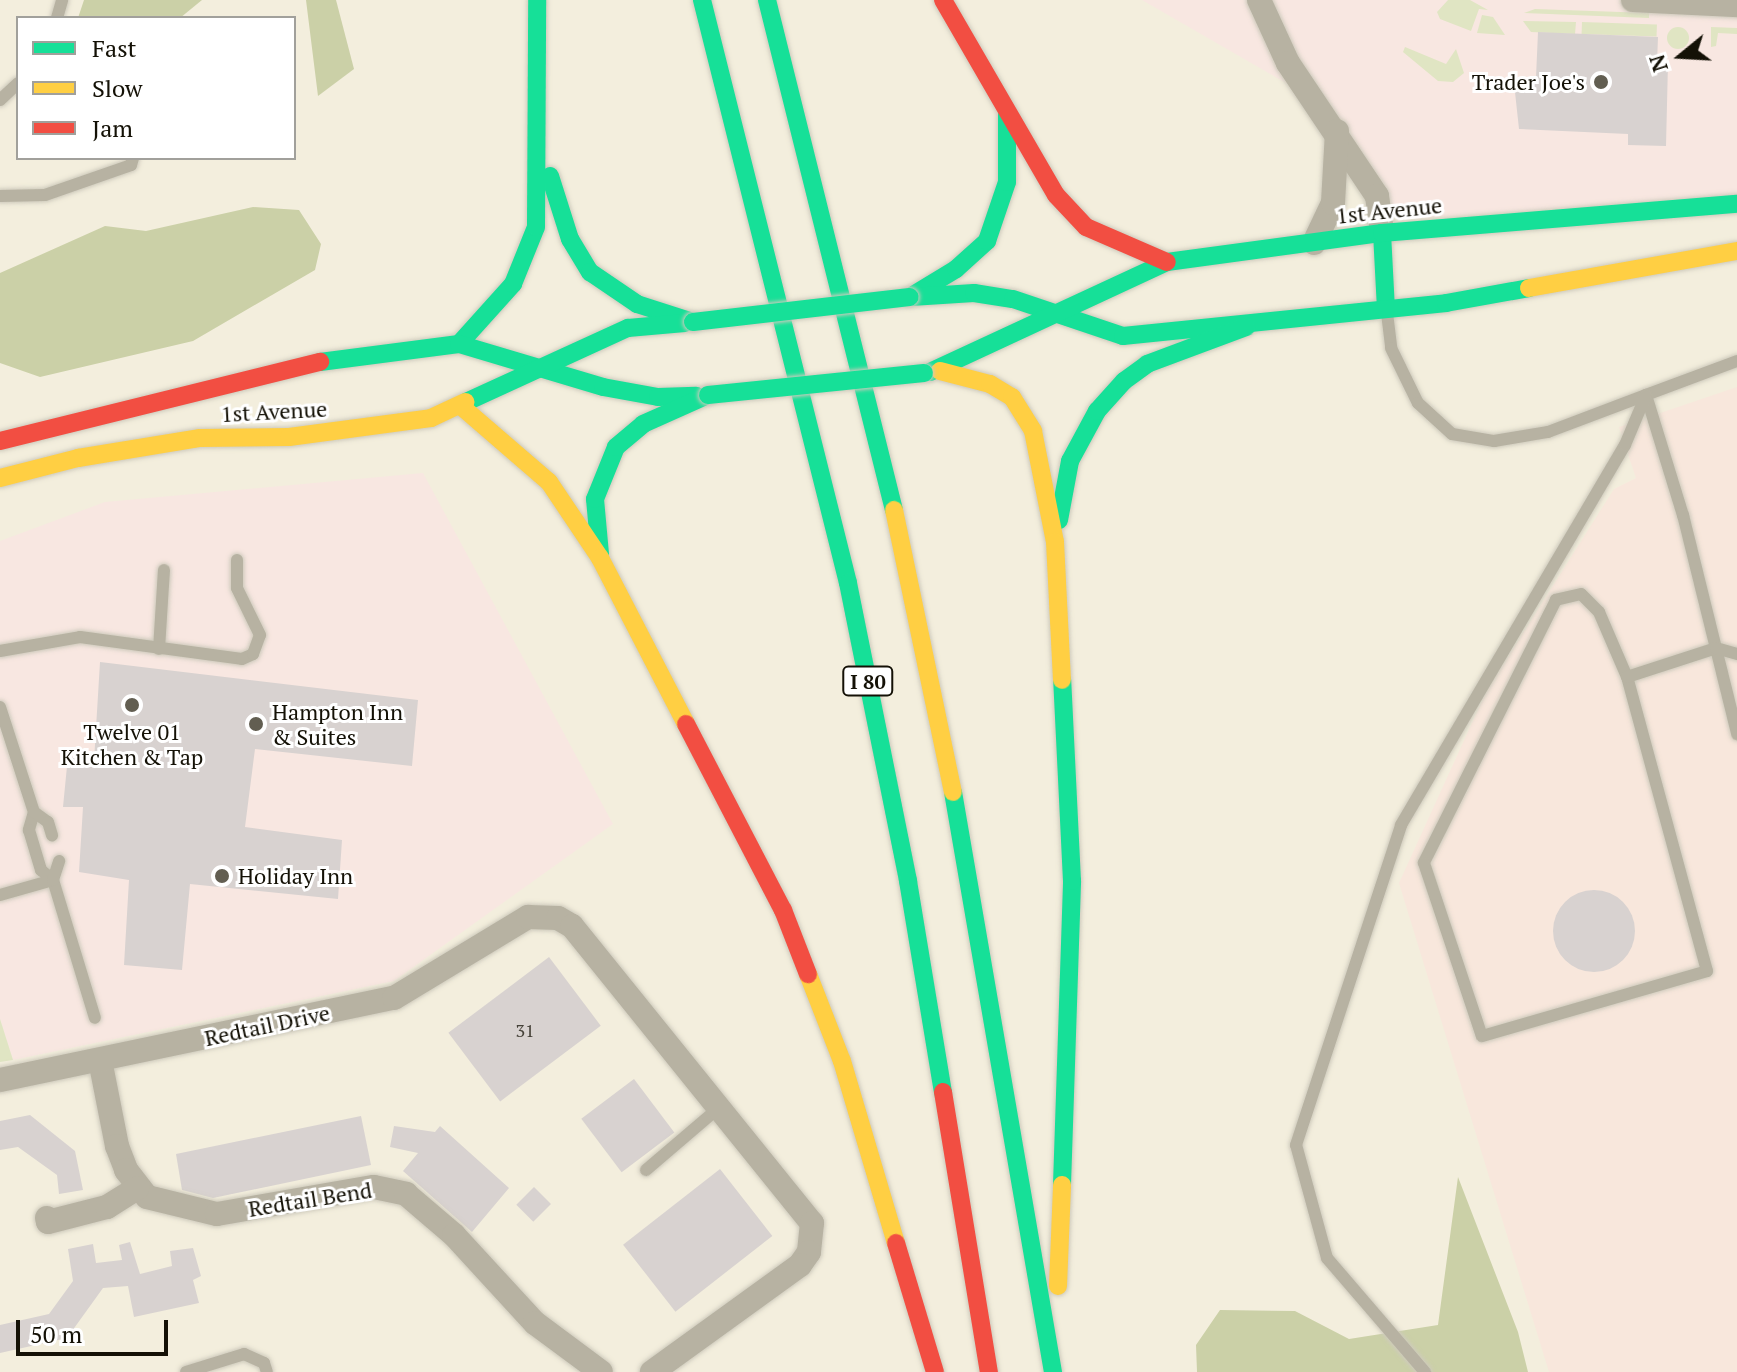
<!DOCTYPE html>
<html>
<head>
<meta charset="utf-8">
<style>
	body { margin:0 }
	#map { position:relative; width:1737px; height:1372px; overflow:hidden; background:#f3eedd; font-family:"PT Serif",serif }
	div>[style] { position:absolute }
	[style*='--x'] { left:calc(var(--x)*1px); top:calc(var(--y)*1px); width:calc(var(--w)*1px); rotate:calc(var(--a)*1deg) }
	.commercial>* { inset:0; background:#f8e7e1 }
	.industrial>* { inset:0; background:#f8e7dc }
	.green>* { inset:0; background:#e0e5c3; transform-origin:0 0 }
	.round { border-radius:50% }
	.forest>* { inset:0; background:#cbd0a7 }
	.building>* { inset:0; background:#d8d2d0; transform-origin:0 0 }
	.roads { filter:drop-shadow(0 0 2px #cecabc) drop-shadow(0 0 2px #cecabc) }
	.lane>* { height:12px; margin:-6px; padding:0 6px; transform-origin:6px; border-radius:6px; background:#b7b2a2 }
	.street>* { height:24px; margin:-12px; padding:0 12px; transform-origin:12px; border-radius:12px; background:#b7b2a2 }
	.fast>* { height:18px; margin:-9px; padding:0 9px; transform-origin:9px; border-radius:9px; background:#16e098 }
	.slow>* { height:18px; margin:-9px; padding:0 9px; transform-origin:9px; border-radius:9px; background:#ffcf43 }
	.jam>* { height:18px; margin:-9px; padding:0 9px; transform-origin:9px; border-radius:9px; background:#f24e42 }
	.bridges { filter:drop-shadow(0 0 2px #cecabc) drop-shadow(0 0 2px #cecabc) }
	.fast-bridge>* { height:18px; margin:-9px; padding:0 9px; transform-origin:9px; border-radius:9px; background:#16e098 }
	.dots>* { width:22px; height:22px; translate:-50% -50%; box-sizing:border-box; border:4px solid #fff; border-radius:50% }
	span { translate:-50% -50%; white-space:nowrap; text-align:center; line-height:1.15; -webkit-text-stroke:6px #fff; paint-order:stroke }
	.number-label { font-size:18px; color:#454138 }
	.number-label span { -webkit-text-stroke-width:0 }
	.shield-label span { padding:2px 6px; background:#fff; border:2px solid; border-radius:6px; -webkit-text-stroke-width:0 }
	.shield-label { font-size:20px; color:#141106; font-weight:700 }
	.poi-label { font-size:22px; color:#141106 }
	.right { translate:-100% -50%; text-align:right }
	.left { translate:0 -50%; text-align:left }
	.street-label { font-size:22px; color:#141106 }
	.legend { position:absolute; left:16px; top:16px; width:280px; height:144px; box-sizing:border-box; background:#fff; border:2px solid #a1a09b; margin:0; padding:10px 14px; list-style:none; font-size:24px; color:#141106 }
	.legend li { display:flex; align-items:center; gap:16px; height:40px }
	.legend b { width:40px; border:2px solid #a1a09b }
	.north { position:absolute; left:1641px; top:16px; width:80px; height:80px; -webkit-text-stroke:6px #fff; paint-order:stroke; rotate:252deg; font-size:22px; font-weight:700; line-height:32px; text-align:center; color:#141106 }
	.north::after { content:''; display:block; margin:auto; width:28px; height:36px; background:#141106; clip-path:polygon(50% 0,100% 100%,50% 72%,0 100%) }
	.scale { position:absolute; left:16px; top:1320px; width:152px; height:36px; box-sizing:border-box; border:4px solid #141106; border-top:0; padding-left:10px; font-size:24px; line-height:28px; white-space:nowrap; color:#141106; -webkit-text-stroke:6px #fff; paint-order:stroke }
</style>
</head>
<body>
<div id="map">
	<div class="commercial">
		<div style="clip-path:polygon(1142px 0,1737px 0,1737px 195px,1411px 219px,1388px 205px,1298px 90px)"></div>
		<div style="clip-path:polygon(423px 473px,613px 824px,394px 981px,13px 1060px,0 1019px,0 541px,105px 502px)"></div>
	</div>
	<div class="industrial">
		<div style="clip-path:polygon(1737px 387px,1737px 1372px,1549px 1372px,1399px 883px,1487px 690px,1614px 489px,1636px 478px,1619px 427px)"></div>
	</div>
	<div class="green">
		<div style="clip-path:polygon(1448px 0,1470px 0,1488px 10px,1479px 9px,1471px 31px,1440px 19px,1437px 12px)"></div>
		<div style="clip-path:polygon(1535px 9px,1649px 13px,1649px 18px,1524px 13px)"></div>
		<div style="clip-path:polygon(1482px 15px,1493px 17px,1505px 35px,1477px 33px)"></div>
		<div style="clip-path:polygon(1523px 21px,1576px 22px,1575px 34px,1531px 32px)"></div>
		<div style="left:1582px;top:22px;width:75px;height:12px;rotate:2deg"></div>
		<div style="clip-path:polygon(1711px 27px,1737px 28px,1737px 34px,1718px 33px,1716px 46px,1711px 47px)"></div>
		<div class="round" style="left:1667px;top:27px;width:22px;height:22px"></div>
		<div style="clip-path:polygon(1405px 47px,1446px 64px,1456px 49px,1464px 73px,1453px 82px,1438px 81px,1403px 52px)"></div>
		<div style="clip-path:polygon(0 1019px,13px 1060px,0 1062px)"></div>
	</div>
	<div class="forest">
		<div style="clip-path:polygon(84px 0,202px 0,180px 18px,78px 18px)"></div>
		<div style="clip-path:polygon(306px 0,336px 0,354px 69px,318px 96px)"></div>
		<div style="clip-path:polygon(253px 207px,299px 210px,321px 244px,315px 270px,193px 341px,40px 377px,0 363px,0 273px,105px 226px,146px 231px)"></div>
		<div style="clip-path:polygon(1458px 1177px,1518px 1332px,1528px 1372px,1197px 1372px,1196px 1345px,1220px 1310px,1295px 1311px,1349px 1339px,1438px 1325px)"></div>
	</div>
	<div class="building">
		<div style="clip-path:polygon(1538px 32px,1658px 37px,1657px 63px,1668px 63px,1666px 146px,1628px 145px,1628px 134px,1519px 129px,1514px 83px,1536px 77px)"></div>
		<div style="clip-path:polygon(100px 662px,418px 700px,412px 766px,255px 749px,245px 827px,342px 840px,338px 899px,190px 884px,182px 970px,124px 965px,129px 880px,79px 872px,83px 807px,63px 807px,68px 756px,94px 761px)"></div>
		<div class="round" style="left:1553px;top:890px;width:82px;height:82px"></div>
		<div style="left:549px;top:957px;width:86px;height:126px;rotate:53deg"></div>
		<div style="left:634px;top:1079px;width:67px;height:66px;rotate:53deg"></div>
		<div style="clip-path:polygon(30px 1115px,75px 1151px,83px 1190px,59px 1194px,57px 1175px,18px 1147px,0 1150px,0 1121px)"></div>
		<div style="clip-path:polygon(361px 1116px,371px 1165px,213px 1198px,182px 1190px,176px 1154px)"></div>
		<div style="clip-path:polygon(394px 1126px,435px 1132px,440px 1126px,509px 1188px,472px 1232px,403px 1171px,418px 1153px,390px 1147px)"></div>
		<div style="left:720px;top:1169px;width:85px;height:123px;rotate:52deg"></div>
		<div style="left:534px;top:1187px;width:24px;height:25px;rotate:45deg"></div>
		<div style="clip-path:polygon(130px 1242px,140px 1274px,172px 1266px,170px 1251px,193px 1248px,201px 1276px,193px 1280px,199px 1303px,134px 1317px,128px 1286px,103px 1288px,67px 1338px,0 1353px,0 1325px,49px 1314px,73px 1281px,68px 1249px,93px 1244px,96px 1263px,122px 1260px,119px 1245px)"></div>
	</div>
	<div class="roads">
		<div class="lane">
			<div style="--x:57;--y:18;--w:19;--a:-74"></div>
			<div style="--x:0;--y:100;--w:25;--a:-43"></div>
			<div style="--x:0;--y:196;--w:45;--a:-1.3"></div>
			<div style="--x:45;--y:195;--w:91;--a:-19.2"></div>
			<div style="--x:131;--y:165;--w:7;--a:-74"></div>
			<div style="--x:1387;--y:313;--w:35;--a:83"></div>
			<div style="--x:1391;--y:348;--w:61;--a:63.9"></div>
			<div style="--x:1418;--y:403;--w:46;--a:42.4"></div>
			<div style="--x:1452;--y:434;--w:43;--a:9.5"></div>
			<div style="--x:1494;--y:441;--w:55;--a:-9.5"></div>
			<div style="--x:1548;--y:432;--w:105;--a:-20.7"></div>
			<div style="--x:1737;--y:361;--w:97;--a:159.5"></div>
			<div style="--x:1646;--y:395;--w:126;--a:72.9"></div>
			<div style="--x:1683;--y:515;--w:226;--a:76.1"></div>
			<div style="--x:159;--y:649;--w:79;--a:-86.4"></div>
			<div style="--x:0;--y:651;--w:81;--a:-9.9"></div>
			<div style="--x:80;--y:637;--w:163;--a:7.7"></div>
			<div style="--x:242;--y:659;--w:12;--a:-24"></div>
			<div style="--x:253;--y:654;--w:20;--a:-70"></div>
			<div style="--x:260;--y:635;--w:52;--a:-116.1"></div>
			<div style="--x:237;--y:588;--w:28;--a:-90"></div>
			<div style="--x:1627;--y:677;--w:71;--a:-113.3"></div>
			<div style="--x:1599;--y:612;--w:25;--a:-135"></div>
			<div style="--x:1581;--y:594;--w:26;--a:167"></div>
			<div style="--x:1556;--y:600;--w:294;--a:116.7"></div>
			<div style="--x:1424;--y:863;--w:182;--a:71.5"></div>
			<div style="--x:1482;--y:1036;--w:234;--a:-16.1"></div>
			<div style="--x:1707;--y:971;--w:305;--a:-105.2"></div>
			<div style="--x:1627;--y:677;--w:94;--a:-18"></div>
			<div style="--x:1716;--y:648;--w:22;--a:16"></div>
			<div style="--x:0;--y:707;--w:110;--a:72.1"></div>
			<div style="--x:34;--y:812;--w:19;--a:106"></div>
			<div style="--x:29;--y:830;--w:42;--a:73.3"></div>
			<div style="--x:41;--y:870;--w:16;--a:40"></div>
			<div style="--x:53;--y:880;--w:144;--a:73.1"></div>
			<div style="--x:34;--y:812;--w:17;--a:36"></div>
			<div style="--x:48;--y:822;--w:14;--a:73"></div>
			<div style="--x:0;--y:895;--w:55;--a:-15.8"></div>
			<div style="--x:53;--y:880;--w:20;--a:-72"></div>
			<div style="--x:646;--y:1170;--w:99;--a:-40.5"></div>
			<div style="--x:186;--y:1372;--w:61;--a:-17.2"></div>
			<div style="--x:244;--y:1354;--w:22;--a:24"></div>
			<div style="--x:264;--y:1363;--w:9;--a:72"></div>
			<div style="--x:1425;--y:1372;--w:150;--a:-130.7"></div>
			<div style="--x:1327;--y:1258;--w:117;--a:-105.3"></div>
			<div style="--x:1296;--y:1145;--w:337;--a:-71.8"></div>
			<div style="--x:1401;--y:825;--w:441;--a:-59.5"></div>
			<div style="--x:1625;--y:445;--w:54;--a:-67.2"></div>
		</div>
		<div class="street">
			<div style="--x:1259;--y:0;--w:69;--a:65.3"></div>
			<div style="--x:1288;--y:63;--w:160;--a:56.2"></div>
			<div style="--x:1377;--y:196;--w:37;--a:82"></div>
			<div style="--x:1633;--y:0;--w:104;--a:2.8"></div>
			<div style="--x:1314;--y:243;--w:44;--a:-64.6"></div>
			<div style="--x:1333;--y:203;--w:72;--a:-86.8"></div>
			<div style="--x:100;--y:1060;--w:88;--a:78.8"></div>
			<div style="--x:117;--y:1146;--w:26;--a:69"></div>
			<div style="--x:126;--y:1170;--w:34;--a:52"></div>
			<div style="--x:147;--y:1197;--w:72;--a:13.7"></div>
			<div style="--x:217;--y:1214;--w:159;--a:-9.8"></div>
			<div style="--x:374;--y:1187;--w:33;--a:12"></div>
			<div style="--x:406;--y:1194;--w:63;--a:40.5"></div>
			<div style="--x:454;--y:1235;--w:120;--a:47.4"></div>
			<div style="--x:535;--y:1323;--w:82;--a:36.6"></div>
			<div style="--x:0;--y:1080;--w:402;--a:-11.8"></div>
			<div style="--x:394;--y:998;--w:157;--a:-31.2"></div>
			<div style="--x:528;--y:917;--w:30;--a:2"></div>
			<div style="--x:558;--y:918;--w:16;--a:30"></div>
			<div style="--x:572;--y:926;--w:382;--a:51.1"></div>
			<div style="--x:812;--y:1223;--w:29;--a:96"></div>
			<div style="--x:809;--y:1252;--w:16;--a:125"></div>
			<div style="--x:800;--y:1265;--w:183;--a:144.1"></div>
			<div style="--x:47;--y:1218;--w:4;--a:76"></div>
			<div style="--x:48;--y:1222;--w:61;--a:-14.3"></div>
			<div style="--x:107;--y:1207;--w:36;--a:-32"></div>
		</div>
		<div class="fast">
			<div style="--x:702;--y:0;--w:601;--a:75.94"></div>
			<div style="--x:848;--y:583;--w:304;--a:78.6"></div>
			<div style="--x:908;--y:881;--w:214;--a:80.6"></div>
			<div style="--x:767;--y:0;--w:526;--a:76.02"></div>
			<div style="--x:550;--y:176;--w:66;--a:72.4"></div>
			<div style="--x:570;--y:239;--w:39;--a:59"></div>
			<div style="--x:590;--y:272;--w:57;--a:34.2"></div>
			<div style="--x:637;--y:304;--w:59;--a:17.8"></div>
			<div style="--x:1382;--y:233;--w:76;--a:87"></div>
			<div style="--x:910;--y:297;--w:54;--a:-31.3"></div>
			<div style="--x:956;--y:269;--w:42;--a:-42.1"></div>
			<div style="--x:987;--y:241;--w:62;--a:-71.3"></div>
			<div style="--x:1007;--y:182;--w:67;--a:-90"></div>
			<div style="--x:911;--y:297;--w:63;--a:-3.6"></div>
			<div style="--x:974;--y:293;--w:39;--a:9"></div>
			<div style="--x:1013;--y:299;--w:116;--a:18.6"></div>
			<div style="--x:1123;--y:336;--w:325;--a:-5.8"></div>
			<div style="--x:1446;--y:303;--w:84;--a:-10.2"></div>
			<div style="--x:459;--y:344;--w:81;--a:-48"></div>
			<div style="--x:513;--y:284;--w:61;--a:-68"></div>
			<div style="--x:536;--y:227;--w:227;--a:-89.7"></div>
			<div style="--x:320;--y:362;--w:140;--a:-7.4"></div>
			<div style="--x:459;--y:344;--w:150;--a:16.6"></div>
			<div style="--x:603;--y:387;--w:56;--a:10.3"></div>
			<div style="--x:658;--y:397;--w:38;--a:-2"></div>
			<div style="--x:930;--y:372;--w:261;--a:-24.9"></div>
			<div style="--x:1167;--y:262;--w:217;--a:-7.7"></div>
			<div style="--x:1382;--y:233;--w:356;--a:-4.7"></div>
			<div style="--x:466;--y:402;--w:178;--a:-24.6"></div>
			<div style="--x:628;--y:328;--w:57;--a:-5"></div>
			<div style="--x:1059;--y:520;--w:60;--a:-79.4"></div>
			<div style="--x:1070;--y:461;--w:57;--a:-61.6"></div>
			<div style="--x:1097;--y:411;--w:40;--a:-48"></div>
			<div style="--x:1124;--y:381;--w:29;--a:-36"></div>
			<div style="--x:1147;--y:364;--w:106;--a:-20.5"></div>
			<div style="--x:600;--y:554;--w:55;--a:-95.2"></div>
			<div style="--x:595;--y:499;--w:56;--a:-68"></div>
			<div style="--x:616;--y:447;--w:35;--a:-40"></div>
			<div style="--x:643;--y:424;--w:71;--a:-24"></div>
			<div style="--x:953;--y:792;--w:589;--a:80.22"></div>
			<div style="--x:1062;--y:1185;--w:304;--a:-88.1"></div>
			<div style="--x:1072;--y:881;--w:201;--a:-92.8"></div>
		</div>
		<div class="slow">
			<div style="--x:1529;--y:288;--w:211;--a:-10.1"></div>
			<div style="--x:940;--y:371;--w:52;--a:14.6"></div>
			<div style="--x:990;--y:384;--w:26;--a:31"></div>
			<div style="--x:1012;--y:397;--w:40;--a:58"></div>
			<div style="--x:1033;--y:431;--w:113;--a:78.8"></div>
			<div style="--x:1055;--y:542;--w:138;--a:87.1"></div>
			<div style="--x:462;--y:407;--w:115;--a:40.8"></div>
			<div style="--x:549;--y:482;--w:92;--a:56.1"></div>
			<div style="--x:600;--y:558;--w:187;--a:62.6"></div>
			<div style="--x:0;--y:478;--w:81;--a:-14.4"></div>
			<div style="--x:78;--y:458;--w:124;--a:-9.3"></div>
			<div style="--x:200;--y:438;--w:89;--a:-0.6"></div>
			<div style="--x:289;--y:437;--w:143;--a:-7.6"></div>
			<div style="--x:431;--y:418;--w:38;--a:-25"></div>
			<div style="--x:894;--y:510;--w:288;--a:78.2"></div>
			<div style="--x:808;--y:974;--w:93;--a:68.7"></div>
			<div style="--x:842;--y:1061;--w:190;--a:73.5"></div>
			<div style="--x:1058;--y:1286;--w:101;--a:-87.7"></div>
		</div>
		<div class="jam">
			<div style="--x:943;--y:0;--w:225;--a:59.9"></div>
			<div style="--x:1056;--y:195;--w:44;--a:46.8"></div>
			<div style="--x:1086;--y:227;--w:88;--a:23.4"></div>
			<div style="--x:0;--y:441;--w:330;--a:-13.9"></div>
			<div style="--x:686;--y:724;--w:210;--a:62.5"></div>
			<div style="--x:783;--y:910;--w:69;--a:68.7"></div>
			<div style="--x:943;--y:1092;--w:284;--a:80.7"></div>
			<div style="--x:896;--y:1243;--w:135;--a:73.2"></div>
		</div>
	</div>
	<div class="bridges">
		<div class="fast-bridge">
			<div style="--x:693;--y:322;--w:218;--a:-6.6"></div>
			<div style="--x:708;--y:395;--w:217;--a:-5.8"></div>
		</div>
	</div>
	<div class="dots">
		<div style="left:1601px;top:82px;background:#625e51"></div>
		<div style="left:132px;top:705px;background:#625e51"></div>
		<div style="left:256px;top:724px;background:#625e51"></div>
		<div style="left:222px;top:876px;background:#625e51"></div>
	</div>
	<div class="number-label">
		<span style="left:525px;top:1030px">31</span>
	</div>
	<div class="shield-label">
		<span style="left:868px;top:681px">I 80</span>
	</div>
	<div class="poi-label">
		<span class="right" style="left:1585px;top:82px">Trader Joe's</span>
		<span class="left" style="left:272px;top:724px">Hampton Inn<br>&amp; Suites</span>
		<span style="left:132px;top:744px">Twelve 01<br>Kitchen &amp; Tap</span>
		<span class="left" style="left:238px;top:876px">Holiday Inn</span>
	</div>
	<div class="street-label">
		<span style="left:1389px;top:210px;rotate:-6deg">1st Avenue</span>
		<span style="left:274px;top:411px;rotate:-3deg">1st Avenue</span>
		<span style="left:267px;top:1025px;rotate:-12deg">Redtail Drive</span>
		<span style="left:310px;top:1199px;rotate:-9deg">Redtail Bend</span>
	</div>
	<ul class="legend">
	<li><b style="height:10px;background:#16e098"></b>Fast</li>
	<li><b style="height:10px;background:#ffcf43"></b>Slow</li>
	<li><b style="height:10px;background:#f24e42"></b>Jam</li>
	</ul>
	<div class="north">N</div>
	<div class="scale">50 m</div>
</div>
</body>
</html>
